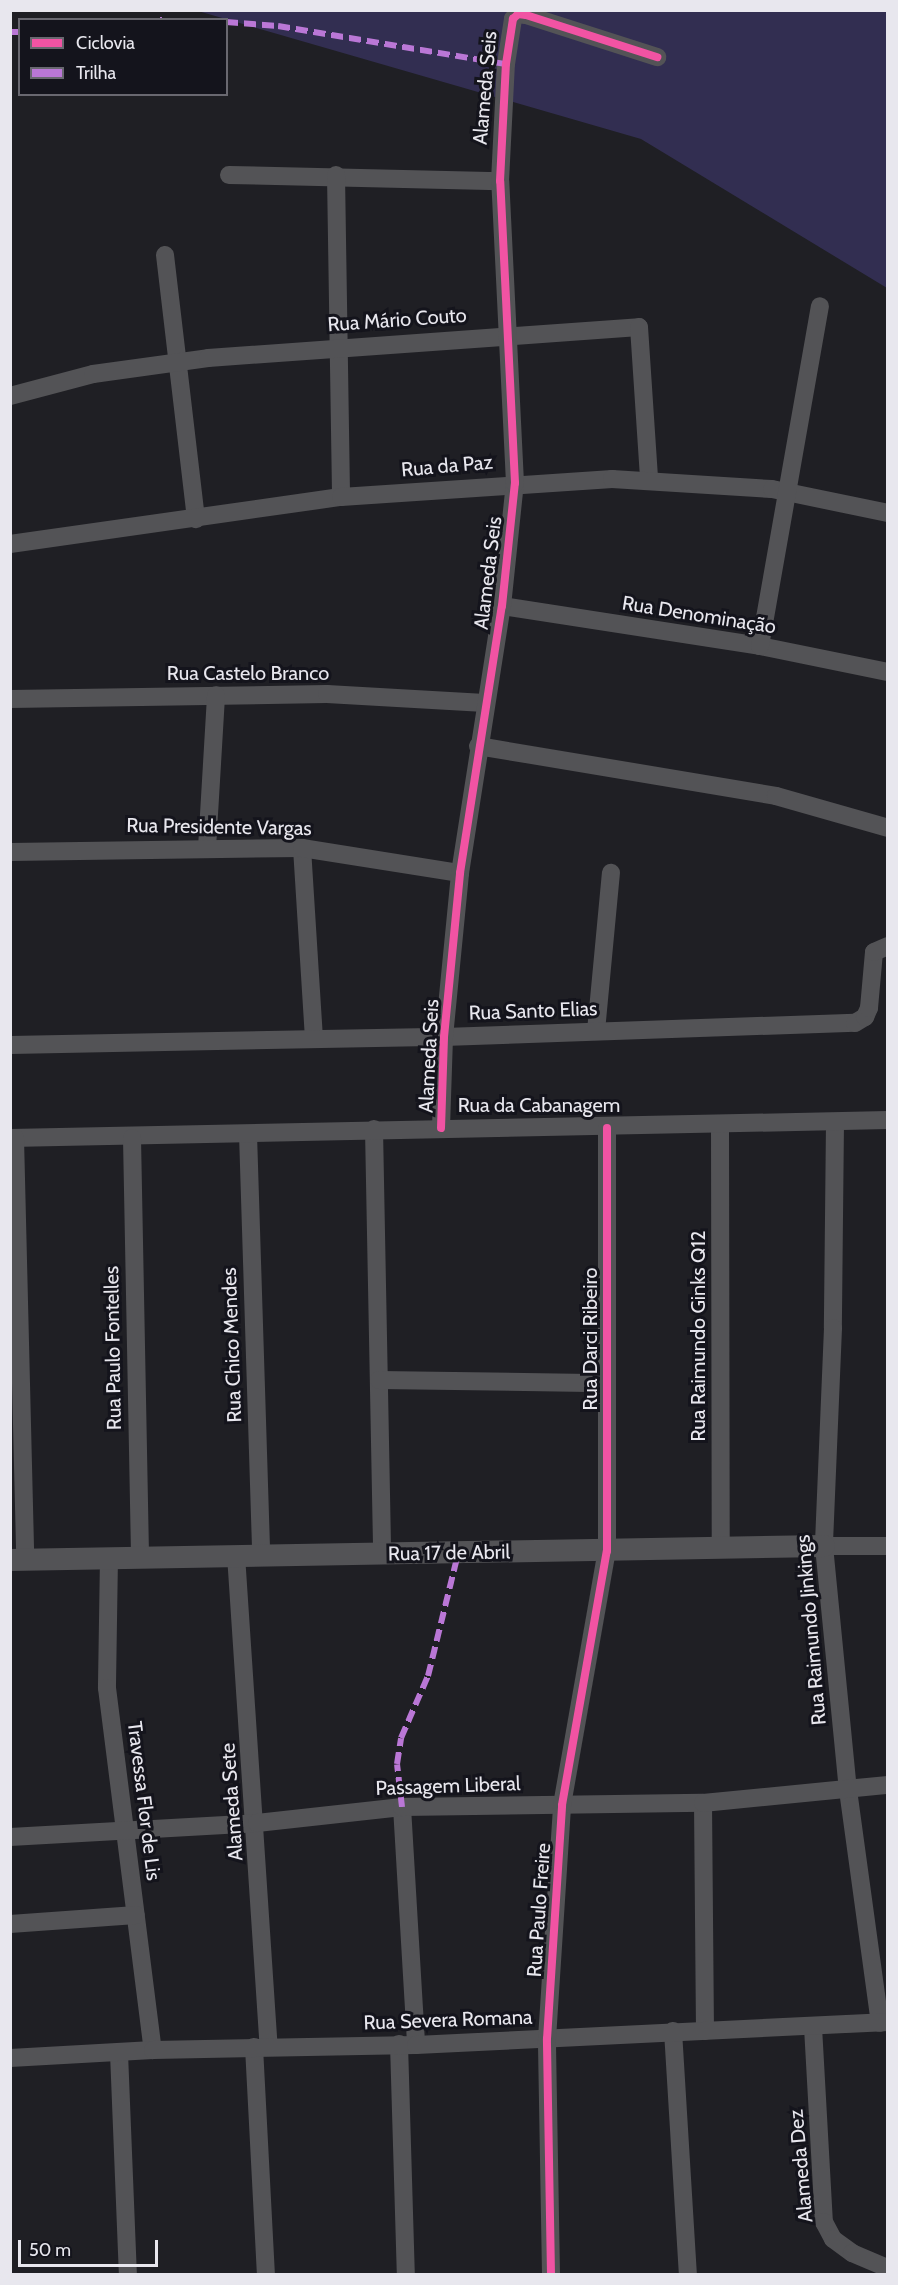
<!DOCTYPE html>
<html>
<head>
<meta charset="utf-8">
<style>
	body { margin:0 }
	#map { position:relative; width:898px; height:2285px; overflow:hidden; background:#1f1f24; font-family:Cabin,sans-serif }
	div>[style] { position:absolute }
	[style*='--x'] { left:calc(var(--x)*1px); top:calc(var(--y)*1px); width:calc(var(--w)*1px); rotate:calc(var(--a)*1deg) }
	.green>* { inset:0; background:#322e51 }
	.minor>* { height:18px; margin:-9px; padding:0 9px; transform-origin:9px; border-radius:9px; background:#535356 }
	.tertiary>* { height:22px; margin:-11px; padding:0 11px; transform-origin:11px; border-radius:11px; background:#535356 }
	.quiet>* { height:6px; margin-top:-3px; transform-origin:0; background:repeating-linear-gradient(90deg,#ba77d6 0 12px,transparent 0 18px) }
	.cycleway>* { height:8px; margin:-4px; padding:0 4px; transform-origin:4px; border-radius:4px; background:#f153a3 }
	span { translate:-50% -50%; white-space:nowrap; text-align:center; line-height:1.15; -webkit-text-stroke:6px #14141c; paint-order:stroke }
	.street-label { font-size:20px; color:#e8e7ee }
	.frame { position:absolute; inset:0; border:12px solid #e8e7ee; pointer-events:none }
	.legend { position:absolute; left:18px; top:18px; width:210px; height:78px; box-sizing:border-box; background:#14141c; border:2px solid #696870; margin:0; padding:8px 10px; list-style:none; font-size:18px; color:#e8e7ee }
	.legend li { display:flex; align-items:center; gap:12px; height:30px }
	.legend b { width:30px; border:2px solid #696870 }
	.scale { position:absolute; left:18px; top:2240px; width:140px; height:27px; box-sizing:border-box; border:3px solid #e8e7ee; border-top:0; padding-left:8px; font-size:18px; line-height:21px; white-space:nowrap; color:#e8e7ee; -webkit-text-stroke:4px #14141c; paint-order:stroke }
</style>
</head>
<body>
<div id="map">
	<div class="green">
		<div style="clip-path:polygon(198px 11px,887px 11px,887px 288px,641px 139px)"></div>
	</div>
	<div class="minor">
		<div style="--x:229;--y:175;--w:271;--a:1.3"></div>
		<div style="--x:336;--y:175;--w:322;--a:89.1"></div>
		<div style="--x:165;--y:255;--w:266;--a:83.3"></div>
		<div style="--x:10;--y:396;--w:86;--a:-14.8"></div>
		<div style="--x:93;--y:374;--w:116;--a:-7.9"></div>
		<div style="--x:208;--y:358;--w:432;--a:-4.1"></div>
		<div style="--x:639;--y:327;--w:151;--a:86.2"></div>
		<div style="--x:10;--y:544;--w:334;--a:-8.1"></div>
		<div style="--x:341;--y:497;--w:272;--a:-3.8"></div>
		<div style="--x:612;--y:479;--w:160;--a:3.6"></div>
		<div style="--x:772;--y:489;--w:118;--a:11.7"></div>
		<div style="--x:502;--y:606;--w:261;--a:8.8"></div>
		<div style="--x:760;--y:646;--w:131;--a:11.5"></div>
		<div style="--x:760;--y:646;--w:345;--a:-80"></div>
		<div style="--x:10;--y:699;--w:317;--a:-0.9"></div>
		<div style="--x:327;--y:694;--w:158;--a:3.3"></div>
		<div style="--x:478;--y:746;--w:302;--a:9.5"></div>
		<div style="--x:776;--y:796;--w:116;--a:15.9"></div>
		<div style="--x:207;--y:848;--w:153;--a:-86.6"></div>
		<div style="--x:302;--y:848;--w:191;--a:86.4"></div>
		<div style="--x:10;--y:852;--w:292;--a:-0.8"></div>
		<div style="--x:302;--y:848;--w:160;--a:9"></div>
		<div style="--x:596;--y:1031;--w:159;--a:-84.6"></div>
		<div style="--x:10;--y:1045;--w:434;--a:-1.1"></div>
		<div style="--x:444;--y:1037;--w:411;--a:-2"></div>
		<div style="--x:855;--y:1023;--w:12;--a:-31"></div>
		<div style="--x:865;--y:1017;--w:10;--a:-66"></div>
		<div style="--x:869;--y:1008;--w:56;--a:-84.9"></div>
		<div style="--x:874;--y:952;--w:15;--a:-23"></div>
		<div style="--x:835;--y:1122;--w:206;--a:90.6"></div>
		<div style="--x:833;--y:1328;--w:218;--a:92.4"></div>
		<div style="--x:824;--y:1546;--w:245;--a:84.4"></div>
		<div style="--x:848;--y:1790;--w:235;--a:82.2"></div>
		<div style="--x:720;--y:1126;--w:419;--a:89.9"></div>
		<div style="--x:441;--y:1128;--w:91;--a:-88.1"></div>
		<div style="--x:444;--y:1037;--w:165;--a:-84.4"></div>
		<div style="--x:460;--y:873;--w:270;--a:-81.1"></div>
		<div style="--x:502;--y:606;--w:124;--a:-84"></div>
		<div style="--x:515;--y:483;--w:302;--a:-92.8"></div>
		<div style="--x:500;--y:181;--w:117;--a:-87.1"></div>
		<div style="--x:506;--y:64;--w:46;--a:-81.2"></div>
		<div style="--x:513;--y:19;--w:7;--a:-45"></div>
		<div style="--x:518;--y:14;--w:8;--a:7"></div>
		<div style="--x:526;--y:15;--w:138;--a:17.8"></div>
		<div style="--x:374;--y:1129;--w:425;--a:88.9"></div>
		<div style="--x:248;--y:1134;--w:421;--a:88.2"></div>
		<div style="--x:10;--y:1138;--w:878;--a:-1.17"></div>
		<div style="--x:15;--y:1138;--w:421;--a:88.6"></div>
		<div style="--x:132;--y:1138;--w:419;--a:88.9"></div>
		<div style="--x:379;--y:1380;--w:228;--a:0.8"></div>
		<div style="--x:824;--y:1546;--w:64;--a:0"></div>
		<div style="--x:236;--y:1555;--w:492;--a:86.2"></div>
		<div style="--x:109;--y:1557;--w:131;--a:90.9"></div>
		<div style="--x:107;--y:1688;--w:365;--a:82.8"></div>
		<div style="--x:703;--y:1803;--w:228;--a:89.5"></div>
		<div style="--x:402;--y:1807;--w:238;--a:86.6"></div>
		<div style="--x:10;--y:1837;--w:247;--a:-3.2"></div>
		<div style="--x:257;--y:1823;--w:146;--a:-6.3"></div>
		<div style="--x:402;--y:1807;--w:301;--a:-0.8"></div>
		<div style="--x:703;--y:1803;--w:186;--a:-5.6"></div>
		<div style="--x:10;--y:1924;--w:126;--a:-4.1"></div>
		<div style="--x:813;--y:2027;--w:195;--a:86.8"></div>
		<div style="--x:824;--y:2222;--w:19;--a:62"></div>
		<div style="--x:833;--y:2239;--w:24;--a:36"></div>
		<div style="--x:852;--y:2253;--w:39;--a:23"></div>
		<div style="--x:673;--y:2031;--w:243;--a:86.5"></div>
		<div style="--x:399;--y:2044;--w:230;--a:88.3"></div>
		<div style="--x:254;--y:2047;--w:227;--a:87"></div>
		<div style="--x:119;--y:2053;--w:221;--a:87.7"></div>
		<div style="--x:10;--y:2058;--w:143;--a:-3.2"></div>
		<div style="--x:153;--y:2050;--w:263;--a:-1.1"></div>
		<div style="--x:416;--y:2045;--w:473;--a:-2.8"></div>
		<div style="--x:551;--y:2274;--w:235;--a:-91"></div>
		<div style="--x:547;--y:2039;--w:234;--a:-86.3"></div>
		<div style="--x:562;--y:1805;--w:258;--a:-80"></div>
		<div style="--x:607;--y:1551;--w:423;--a:-90"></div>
	</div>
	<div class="tertiary">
		<div style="--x:10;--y:1560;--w:814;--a:-0.99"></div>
	</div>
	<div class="quiet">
		<div style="--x:160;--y:20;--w:2;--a:0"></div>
		<div style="--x:226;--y:22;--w:52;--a:4.4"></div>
		<div style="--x:278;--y:26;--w:231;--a:9.5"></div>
		<div style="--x:10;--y:32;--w:10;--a:0"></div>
		<div style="--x:402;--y:1807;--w:43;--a:-96.6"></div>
		<div style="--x:397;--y:1764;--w:26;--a:-81"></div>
		<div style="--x:401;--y:1738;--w:68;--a:-66.5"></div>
		<div style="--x:428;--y:1676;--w:126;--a:-76.2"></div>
	</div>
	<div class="cycleway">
		<div style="--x:441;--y:1128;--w:91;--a:-88.1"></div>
		<div style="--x:444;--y:1037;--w:165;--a:-84.4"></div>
		<div style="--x:460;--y:873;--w:270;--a:-81.1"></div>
		<div style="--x:502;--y:606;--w:124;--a:-84"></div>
		<div style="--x:515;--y:483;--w:302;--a:-92.8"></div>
		<div style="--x:500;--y:181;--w:117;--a:-87.1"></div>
		<div style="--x:506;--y:64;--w:46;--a:-81.2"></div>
		<div style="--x:513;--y:19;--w:7;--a:-45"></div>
		<div style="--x:518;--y:14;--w:8;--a:7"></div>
		<div style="--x:526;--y:15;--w:138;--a:17.8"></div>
		<div style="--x:551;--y:2274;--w:235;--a:-91"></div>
		<div style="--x:547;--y:2039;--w:234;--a:-86.3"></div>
		<div style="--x:562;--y:1805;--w:258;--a:-80"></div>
		<div style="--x:607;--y:1551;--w:423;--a:-90"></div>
	</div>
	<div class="street-label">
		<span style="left:485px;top:88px;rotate:-85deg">Alameda Seis</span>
		<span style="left:397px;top:320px;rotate:-4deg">Rua Mário Couto</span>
		<span style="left:447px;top:466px;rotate:-5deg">Rua da Paz</span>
		<span style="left:488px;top:573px;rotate:-83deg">Alameda Seis</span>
		<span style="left:699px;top:615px;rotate:9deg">Rua Denominação</span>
		<span style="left:248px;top:673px">Rua Castelo Branco</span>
		<span style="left:219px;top:827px;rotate:1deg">Rua Presidente Vargas</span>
		<span style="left:533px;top:1011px;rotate:-2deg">Rua Santo Elias</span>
		<span style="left:429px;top:1056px;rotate:-87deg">Alameda Seis</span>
		<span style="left:539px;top:1105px">Rua da Cabanagem</span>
		<span style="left:698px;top:1336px;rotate:-90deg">Rua Raimundo Ginks Q12</span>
		<span style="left:590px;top:1339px;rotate:-90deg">Rua Darci Ribeiro</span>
		<span style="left:232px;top:1345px;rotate:-92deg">Rua Chico Mendes</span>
		<span style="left:113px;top:1348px;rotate:-91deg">Rua Paulo Fontelles</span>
		<span style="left:449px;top:1553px;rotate:-1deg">Rua 17 de Abril</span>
		<span style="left:811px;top:1630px;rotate:-95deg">Rua Raimundo Jinkings</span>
		<span style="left:448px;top:1786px;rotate:-2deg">Passagem Liberal</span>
		<span style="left:144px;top:1801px;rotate:83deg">Travessa Flor de Lis</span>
		<span style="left:232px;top:1802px;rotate:-94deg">Alameda Sete</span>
		<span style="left:539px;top:1910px;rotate:-86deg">Rua Paulo Freire</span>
		<span style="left:448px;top:2020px;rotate:-2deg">Rua Severa Romana</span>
		<span style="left:801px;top:2166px;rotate:-95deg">Alameda Dez</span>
	</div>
	<div class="frame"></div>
	<ul class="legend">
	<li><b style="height:8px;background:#f153a3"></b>Ciclovia</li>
	<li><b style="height:8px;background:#ba77d6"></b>Trilha</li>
	</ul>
	<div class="scale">50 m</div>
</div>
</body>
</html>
